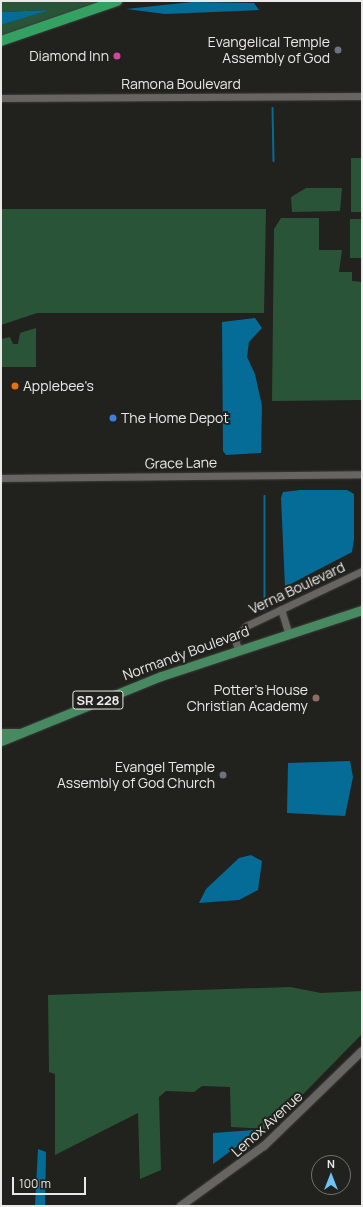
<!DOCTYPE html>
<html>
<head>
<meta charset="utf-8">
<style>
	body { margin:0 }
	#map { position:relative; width:363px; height:1207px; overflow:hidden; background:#21211d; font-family:Manrope,sans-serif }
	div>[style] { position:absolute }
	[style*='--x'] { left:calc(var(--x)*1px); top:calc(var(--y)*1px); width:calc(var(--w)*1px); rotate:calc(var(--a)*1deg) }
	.green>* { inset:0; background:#2a5438; transform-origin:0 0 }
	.water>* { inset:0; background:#046c97 }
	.stream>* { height:1.5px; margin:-0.75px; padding:0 0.75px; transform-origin:0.75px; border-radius:0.75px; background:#046c97 }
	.roads { filter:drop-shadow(0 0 1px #3c3b39) drop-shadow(0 0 1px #3c3b39) }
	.tertiary>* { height:7px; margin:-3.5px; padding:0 3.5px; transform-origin:3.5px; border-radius:3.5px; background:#666561 }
	.secondary>* { height:8px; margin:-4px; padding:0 4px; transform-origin:4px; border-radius:4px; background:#666561 }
	.primary>* { height:9px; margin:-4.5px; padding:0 4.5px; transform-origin:4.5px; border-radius:4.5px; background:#478961 }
	.motorway>* { height:10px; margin:-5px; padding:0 5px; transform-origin:5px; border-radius:5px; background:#33a161 }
	.dots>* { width:11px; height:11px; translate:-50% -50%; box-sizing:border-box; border:2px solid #21211d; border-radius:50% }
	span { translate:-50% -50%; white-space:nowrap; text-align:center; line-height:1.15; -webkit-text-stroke:4px #21211d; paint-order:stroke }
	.shield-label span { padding:1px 3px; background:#21211d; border:1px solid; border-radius:3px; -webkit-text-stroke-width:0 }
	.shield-label { font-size:13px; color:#eae9e7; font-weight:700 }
	.poi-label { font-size:14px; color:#eae9e7 }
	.right { translate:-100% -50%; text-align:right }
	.left { translate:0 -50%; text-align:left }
	.street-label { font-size:14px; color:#eae9e7 }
	.frame { position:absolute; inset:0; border:2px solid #eae9e7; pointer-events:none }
	.north { position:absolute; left:311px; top:1155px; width:40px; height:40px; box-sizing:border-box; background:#21211d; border:1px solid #71716e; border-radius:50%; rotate:0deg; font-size:11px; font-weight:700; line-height:16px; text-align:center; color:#eae9e7 }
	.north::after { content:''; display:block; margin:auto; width:14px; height:18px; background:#6fc2f4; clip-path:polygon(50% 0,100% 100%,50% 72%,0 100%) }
	.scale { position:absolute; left:12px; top:1177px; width:74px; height:18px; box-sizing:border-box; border:2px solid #eae9e7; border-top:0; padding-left:5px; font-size:12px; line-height:14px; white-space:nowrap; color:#eae9e7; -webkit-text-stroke:3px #21211d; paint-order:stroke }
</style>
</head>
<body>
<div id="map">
	<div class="green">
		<div style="clip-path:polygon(1px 1px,110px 1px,1px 38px,1px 25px,47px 10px,1px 12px)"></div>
		<div style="left:362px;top:158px;width:54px;height:11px;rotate:90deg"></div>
		<div style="clip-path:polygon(306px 188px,342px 188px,340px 211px,292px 212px,291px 197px)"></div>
		<div style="clip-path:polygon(1px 209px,266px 209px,264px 313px,37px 313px,1px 325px)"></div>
		<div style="clip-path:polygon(281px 218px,319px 218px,319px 250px,342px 250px,339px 272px,352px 272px,352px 281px,362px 282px,362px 400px,272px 401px,274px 229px)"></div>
		<div style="left:362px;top:219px;width:39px;height:12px;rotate:90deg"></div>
		<div style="clip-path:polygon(36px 328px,36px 367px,1px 367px,1px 339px,10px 337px,13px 344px,18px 344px,20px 333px)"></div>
		<div style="clip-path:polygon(290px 987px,321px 993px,362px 991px,362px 1034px,269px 1129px,231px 1127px,230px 1087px,202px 1086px,194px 1092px,166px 1091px,159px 1097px,161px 1170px,140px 1179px,138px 1113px,55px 1155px,55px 1074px,49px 1072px,48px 995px)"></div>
	</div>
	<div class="water">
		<div style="clip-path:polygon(192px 2px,254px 3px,259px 10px,165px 14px,126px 9px)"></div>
		<div style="clip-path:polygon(47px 10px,46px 11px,1px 25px,1px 12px)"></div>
		<div style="clip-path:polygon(255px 318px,262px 328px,249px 342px,247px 357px,255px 374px,262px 406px,261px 453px,226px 455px,223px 451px,222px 322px)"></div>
		<div style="clip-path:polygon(300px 490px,347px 490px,354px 494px,354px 539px,352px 552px,285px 587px,281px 498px,283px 492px)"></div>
		<div style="clip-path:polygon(350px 761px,353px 777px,345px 816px,287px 813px,288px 763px)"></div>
		<div style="clip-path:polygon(251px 855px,262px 861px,258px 890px,239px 900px,199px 903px,206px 889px,239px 858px)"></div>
		<div style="clip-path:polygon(254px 1130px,246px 1140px,213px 1164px,213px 1133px)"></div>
		<div style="clip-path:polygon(38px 1149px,46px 1152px,45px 1206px,35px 1206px)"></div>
	</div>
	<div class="stream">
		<div style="--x:273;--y:108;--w:53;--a:88.9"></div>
		<div style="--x:265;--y:496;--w:114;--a:90"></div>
	</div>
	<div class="roads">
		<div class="tertiary">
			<div style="--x:1;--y:98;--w:361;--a:-0.3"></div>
			<div style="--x:1;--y:478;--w:361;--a:-0.6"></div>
			<div style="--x:281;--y:609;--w:24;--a:73"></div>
			<div style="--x:238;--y:649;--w:9;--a:-108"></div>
			<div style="--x:235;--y:640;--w:18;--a:-52"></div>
			<div style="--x:246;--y:626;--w:128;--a:-25.4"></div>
		</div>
		<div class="secondary">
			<div style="--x:181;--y:1206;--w:102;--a:-35.9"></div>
			<div style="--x:264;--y:1146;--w:136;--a:-44.1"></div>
		</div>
		<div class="primary">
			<div style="--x:1;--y:733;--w:17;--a:0"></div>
			<div style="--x:1;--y:741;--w:173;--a:-22.1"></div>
			<div style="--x:161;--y:676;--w:212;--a:-18.2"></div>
		</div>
		<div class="motorway">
			<div style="--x:1;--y:41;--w:123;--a:-19"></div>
		</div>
	</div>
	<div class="dots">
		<div style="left:338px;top:50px;background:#6b7280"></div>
		<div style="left:117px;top:56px;background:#d1479c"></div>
		<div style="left:15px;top:386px;background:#e8710a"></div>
		<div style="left:113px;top:418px;background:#3f7fe0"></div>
		<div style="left:316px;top:698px;background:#8d6e63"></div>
		<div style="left:223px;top:775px;background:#6b7280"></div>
	</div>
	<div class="shield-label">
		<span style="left:98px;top:700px">SR 228</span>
	</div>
	<div class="poi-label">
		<span class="right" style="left:330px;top:50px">Evangelical Temple<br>Assembly of God</span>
		<span class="right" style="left:109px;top:56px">Diamond Inn</span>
		<span class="left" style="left:23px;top:386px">Applebee's</span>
		<span class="left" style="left:121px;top:418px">The Home Depot</span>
		<span class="right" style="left:308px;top:698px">Potter's House<br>Christian Academy</span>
		<span class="right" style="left:215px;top:775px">Evangel Temple<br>Assembly of God Church</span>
	</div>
	<div class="street-label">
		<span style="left:181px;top:84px">Ramona Boulevard</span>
		<span style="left:181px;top:463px;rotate:-1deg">Grace Lane</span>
		<span style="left:297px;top:588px;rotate:-25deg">Verna Boulevard</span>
		<span style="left:186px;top:653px;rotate:-20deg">Normandy Boulevard</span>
		<span style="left:267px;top:1124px;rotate:-42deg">Lenox Avenue</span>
	</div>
	<div class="frame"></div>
	<div class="north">N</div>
	<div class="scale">100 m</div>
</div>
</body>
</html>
